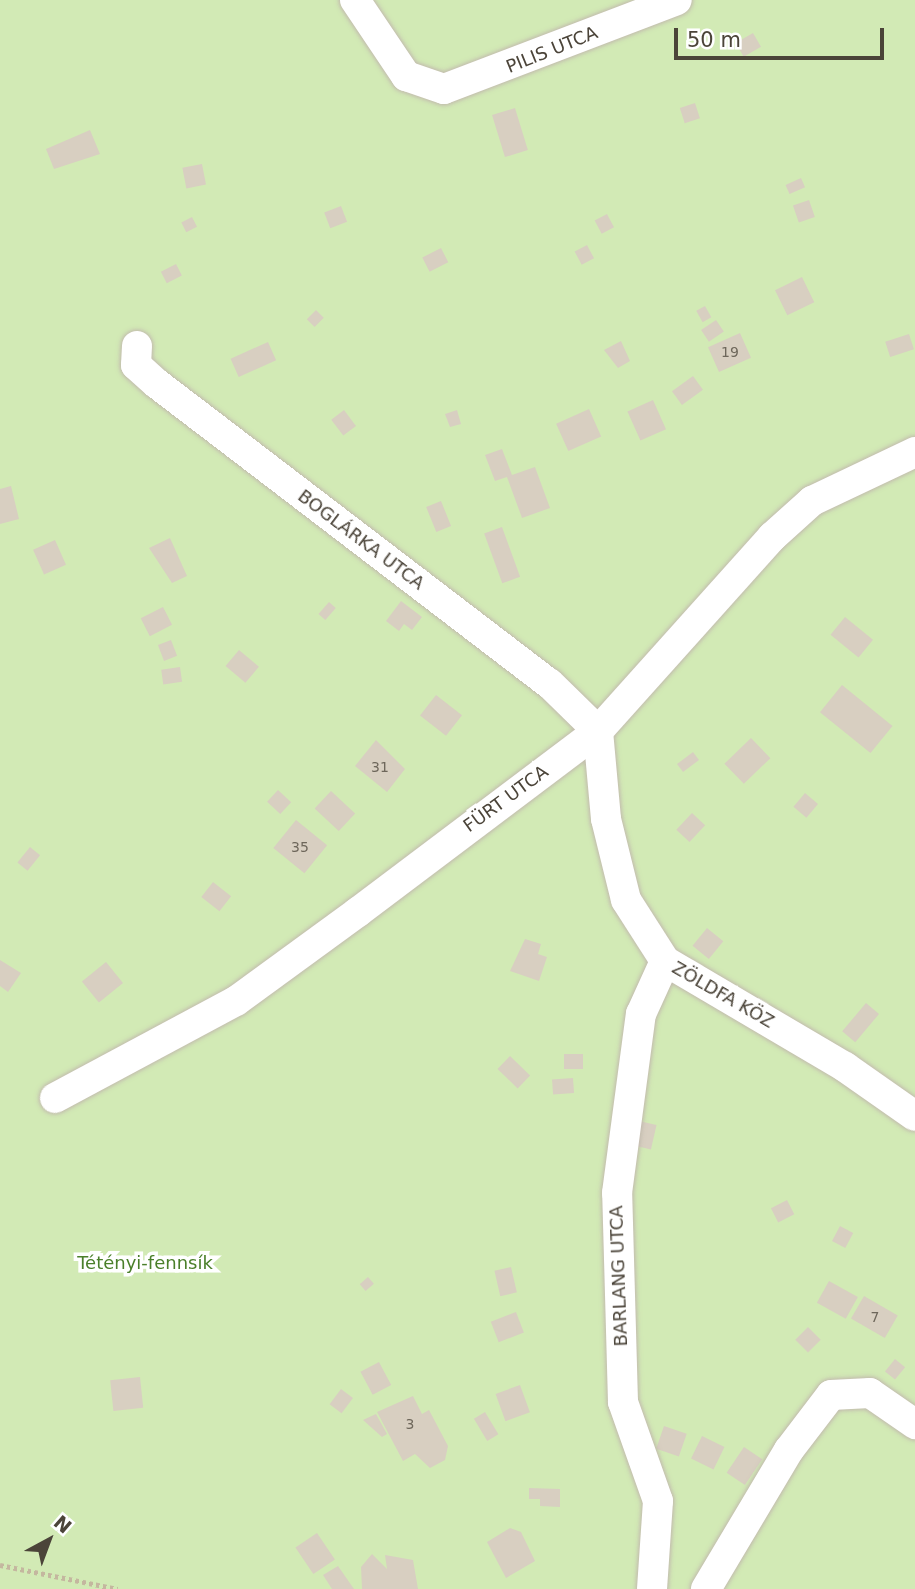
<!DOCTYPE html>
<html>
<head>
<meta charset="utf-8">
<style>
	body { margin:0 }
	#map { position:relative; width:915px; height:1589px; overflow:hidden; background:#f6f3ec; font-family:"DejaVu Sans",sans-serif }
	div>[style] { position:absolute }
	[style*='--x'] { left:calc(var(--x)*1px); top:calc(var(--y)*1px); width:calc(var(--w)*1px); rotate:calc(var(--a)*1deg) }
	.green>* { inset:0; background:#d2eab5; transform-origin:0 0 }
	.building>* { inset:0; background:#d8cfc1; transform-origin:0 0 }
	.path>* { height:4.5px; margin-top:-2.25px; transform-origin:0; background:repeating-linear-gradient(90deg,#c4b79f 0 3.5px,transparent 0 7px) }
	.roads { filter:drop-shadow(0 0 2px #c2bbae) drop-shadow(0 0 2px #c2bbae) }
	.minor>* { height:30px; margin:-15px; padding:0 15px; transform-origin:15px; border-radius:15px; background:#fff }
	span { translate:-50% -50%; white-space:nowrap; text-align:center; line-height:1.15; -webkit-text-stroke:7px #fff; paint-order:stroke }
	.number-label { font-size:14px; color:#6e675b }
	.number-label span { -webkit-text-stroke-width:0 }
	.street-label { font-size:18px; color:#4b4439 }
	.park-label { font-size:18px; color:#4a7f2a }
	.north { position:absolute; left:14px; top:1505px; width:70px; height:70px; -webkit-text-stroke:5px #fff; paint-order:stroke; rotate:41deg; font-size:19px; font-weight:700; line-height:28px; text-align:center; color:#4b4439 }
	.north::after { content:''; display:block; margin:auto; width:24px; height:32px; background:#4b4439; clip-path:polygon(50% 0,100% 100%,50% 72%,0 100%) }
	.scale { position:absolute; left:674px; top:28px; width:210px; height:32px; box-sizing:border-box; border:4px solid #4b4439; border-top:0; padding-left:9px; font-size:21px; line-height:24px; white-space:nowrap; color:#4b4439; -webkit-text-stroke:5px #fff; paint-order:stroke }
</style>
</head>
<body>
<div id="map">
	<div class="green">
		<div style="left:0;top:0;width:915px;height:1589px"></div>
	</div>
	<div class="building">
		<div style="left:753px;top:33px;width:16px;height:20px;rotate:60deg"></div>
		<div style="left:695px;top:103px;width:16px;height:16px;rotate:72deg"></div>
		<div style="left:515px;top:108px;width:44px;height:24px;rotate:73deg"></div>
		<div style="clip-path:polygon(90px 130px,100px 154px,54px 169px,46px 149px)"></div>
		<div style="left:202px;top:164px;width:21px;height:20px;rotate:79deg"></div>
		<div style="left:801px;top:178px;width:10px;height:17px;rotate:66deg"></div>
		<div style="left:809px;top:200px;width:18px;height:17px;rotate:71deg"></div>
		<div style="left:341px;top:206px;width:17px;height:18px;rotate:69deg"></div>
		<div style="left:607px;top:214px;width:15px;height:14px;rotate:62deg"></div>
		<div style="left:192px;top:217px;width:11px;height:12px;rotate:63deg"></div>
		<div style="left:587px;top:245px;width:15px;height:14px;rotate:62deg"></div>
		<div style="left:441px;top:248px;width:16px;height:21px;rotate:63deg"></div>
		<div style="left:176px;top:264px;width:13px;height:17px;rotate:63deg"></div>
		<div style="left:802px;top:277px;width:28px;height:30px;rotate:64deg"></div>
		<div style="left:705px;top:306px;width:13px;height:10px;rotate:61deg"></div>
		<div style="left:316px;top:310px;width:11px;height:13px;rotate:45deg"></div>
		<div style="left:716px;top:320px;width:14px;height:18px;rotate:56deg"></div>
		<div style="left:740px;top:333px;width:27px;height:35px;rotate:66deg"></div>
		<div style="left:909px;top:334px;width:16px;height:25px;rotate:72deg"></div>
		<div style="clip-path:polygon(621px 341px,630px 361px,618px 368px,604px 350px)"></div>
		<div style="left:268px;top:342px;width:20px;height:41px;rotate:66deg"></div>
		<div style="left:693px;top:376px;width:17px;height:26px;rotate:54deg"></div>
		<div style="left:653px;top:400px;width:32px;height:28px;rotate:66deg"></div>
		<div style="left:589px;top:409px;width:30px;height:36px;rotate:66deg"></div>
		<div style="left:344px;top:410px;width:20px;height:16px;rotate:53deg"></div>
		<div style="clip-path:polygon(457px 410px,461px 424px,450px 427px,445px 414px)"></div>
		<div style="clip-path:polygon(502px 449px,512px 475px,535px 467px,550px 508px,522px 518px,507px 477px,495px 481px,485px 455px)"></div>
		<div style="clip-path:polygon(11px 486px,19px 519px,0 524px,0 489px)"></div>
		<div style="left:441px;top:501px;width:27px;height:16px;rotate:68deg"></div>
		<div style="left:502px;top:527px;width:53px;height:19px;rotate:70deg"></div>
		<div style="clip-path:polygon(170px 538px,187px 576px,172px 583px,149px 548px)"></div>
		<div style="left:55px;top:540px;width:27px;height:24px;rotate:66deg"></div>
		<div style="clip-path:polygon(401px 601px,422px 617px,412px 630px,404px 624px,399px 631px,386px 621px)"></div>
		<div style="left:329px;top:602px;width:9px;height:16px;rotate:41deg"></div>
		<div style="left:163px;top:607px;width:20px;height:25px;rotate:63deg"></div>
		<div style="left:845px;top:617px;width:36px;height:23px;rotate:39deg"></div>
		<div style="left:171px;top:640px;width:17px;height:14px;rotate:69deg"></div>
		<div style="left:239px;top:650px;width:26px;height:21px;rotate:40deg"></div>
		<div style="left:180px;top:667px;width:15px;height:19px;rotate:82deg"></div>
		<div style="left:842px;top:685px;width:65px;height:35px;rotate:39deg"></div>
		<div style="left:436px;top:695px;width:33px;height:26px;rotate:38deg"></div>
		<div style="left:751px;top:738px;width:28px;height:37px;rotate:46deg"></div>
		<div style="clip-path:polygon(376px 740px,405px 769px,387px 792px,355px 766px)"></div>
		<div style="left:693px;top:752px;width:10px;height:20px;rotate:53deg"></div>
		<div style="left:278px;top:790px;width:18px;height:16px;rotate:43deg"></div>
		<div style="left:331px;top:791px;width:33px;height:24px;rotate:43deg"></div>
		<div style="left:805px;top:793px;width:17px;height:18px;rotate:40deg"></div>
		<div style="left:692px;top:813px;width:18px;height:23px;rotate:43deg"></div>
		<div style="left:296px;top:820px;width:40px;height:36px;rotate:39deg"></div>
		<div style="left:30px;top:847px;width:13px;height:20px;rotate:39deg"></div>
		<div style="left:213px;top:882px;width:23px;height:19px;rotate:38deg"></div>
		<div style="left:707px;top:928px;width:21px;height:23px;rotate:39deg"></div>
		<div style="clip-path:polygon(525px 939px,541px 944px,538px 954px,547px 957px,539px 981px,510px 971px)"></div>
		<div style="clip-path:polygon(0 960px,21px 973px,8px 992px,0 986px)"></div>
		<div style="left:106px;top:962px;width:27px;height:31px;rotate:51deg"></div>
		<div style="left:866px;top:1003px;width:17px;height:37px;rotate:40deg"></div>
		<div style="left:583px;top:1054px;width:15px;height:19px;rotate:90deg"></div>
		<div style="left:510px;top:1056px;width:28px;height:18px;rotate:44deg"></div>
		<div style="left:573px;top:1078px;width:15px;height:21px;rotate:86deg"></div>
		<div style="left:639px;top:1121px;width:18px;height:25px;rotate:13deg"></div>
		<div style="left:787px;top:1200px;width:16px;height:18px;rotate:63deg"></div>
		<div style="left:840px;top:1226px;width:15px;height:17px;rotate:28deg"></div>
		<div style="left:511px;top:1267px;width:26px;height:17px;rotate:77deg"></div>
		<div style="left:368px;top:1277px;width:9px;height:11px;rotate:49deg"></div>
		<div style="left:829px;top:1281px;width:33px;height:25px;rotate:29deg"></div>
		<div style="left:864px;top:1296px;width:39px;height:26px;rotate:30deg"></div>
		<div style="left:516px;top:1312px;width:22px;height:27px;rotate:69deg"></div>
		<div style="left:808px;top:1327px;width:18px;height:18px;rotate:45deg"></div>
		<div style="left:895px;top:1359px;width:13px;height:16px;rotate:39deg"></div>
		<div style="left:379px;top:1362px;width:26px;height:21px;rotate:62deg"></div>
		<div style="left:140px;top:1377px;width:31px;height:30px;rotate:84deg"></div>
		<div style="left:520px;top:1385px;width:29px;height:26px;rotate:70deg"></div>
		<div style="left:341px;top:1389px;width:15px;height:19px;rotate:37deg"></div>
		<div style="clip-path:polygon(413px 1396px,422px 1414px,429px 1410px,448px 1446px,445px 1460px,430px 1468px,415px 1454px,403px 1461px,377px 1412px)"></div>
		<div style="left:485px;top:1412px;width:26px;height:13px;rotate:59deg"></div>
		<div style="clip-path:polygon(376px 1414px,387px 1434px,382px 1437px,363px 1420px)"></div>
		<div style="left:664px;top:1426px;width:24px;height:24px;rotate:19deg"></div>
		<div style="left:702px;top:1436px;width:25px;height:25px;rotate:26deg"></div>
		<div style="left:744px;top:1447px;width:22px;height:31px;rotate:34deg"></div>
		<div style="clip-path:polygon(529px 1488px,560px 1489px,560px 1507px,540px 1506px,540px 1499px,529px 1499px)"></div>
		<div style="clip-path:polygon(510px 1528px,521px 1532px,535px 1561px,506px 1578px,487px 1542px)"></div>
		<div style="left:317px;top:1533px;width:32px;height:26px;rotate:56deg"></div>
		<div style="clip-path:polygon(372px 1554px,387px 1569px,385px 1555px,413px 1560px,418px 1589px,362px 1589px,361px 1567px)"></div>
		<div style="clip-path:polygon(338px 1566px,354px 1589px,332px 1589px,323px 1575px)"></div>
	</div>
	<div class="path">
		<div style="--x:0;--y:1565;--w:120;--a:11.5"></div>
	</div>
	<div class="roads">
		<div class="minor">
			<div style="--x:355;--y:0;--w:92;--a:56.1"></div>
			<div style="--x:406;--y:76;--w:40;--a:18.9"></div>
			<div style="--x:444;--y:89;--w:249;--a:-20.9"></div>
			<div style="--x:137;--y:346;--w:19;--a:93"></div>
			<div style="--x:136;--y:365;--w:27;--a:42"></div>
			<div style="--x:156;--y:383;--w:494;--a:37.4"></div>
			<div style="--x:549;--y:683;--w:69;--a:44.4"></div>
			<div style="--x:598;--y:731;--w:88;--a:84.8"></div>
			<div style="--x:606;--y:819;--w:83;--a:76.1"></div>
			<div style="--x:626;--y:900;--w:72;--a:57.4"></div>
			<div style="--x:665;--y:961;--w:209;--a:30.5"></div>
			<div style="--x:845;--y:1067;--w:85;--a:35"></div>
			<div style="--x:55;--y:1098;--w:205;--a:-28.2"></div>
			<div style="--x:236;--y:1001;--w:151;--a:-36.1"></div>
			<div style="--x:358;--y:912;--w:301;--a:-37"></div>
			<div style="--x:598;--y:731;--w:261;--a:-48.1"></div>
			<div style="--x:772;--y:537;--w:54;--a:-42"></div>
			<div style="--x:812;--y:501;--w:114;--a:-25.4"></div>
			<div style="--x:652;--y:1589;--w:88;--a:-86.1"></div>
			<div style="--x:658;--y:1501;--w:105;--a:-109.5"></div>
			<div style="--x:623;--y:1402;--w:209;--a:-91.6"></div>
			<div style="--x:617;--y:1193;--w:181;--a:-82.4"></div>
			<div style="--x:641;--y:1014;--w:58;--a:-65.6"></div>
			<div style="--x:706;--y:1589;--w:162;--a:-59.2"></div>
			<div style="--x:789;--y:1450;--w:69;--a:-52.6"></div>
			<div style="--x:831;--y:1395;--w:39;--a:-3"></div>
			<div style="--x:870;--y:1393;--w:55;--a:34.6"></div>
		</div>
	</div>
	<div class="number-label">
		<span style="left:730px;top:352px">19</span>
		<span style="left:380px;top:767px">31</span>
		<span style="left:300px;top:847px">35</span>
		<span style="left:875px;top:1317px">7</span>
		<span style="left:410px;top:1424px">3</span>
	</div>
	<div class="street-label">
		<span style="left:552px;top:50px;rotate:-22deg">PILIS UTCA</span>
		<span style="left:361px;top:540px;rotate:37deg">BOGLÁRKA UTCA</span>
		<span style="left:506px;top:799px;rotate:-36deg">FÜRT UTCA</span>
		<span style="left:723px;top:995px;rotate:30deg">ZÖLDFA KÖZ</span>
		<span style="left:619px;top:1276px;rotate:-92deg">BARLANG UTCA</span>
	</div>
	<div class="park-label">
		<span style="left:145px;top:1263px">Tétényi-fennsík</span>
	</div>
	<div class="north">N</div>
	<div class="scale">50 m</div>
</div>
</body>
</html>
